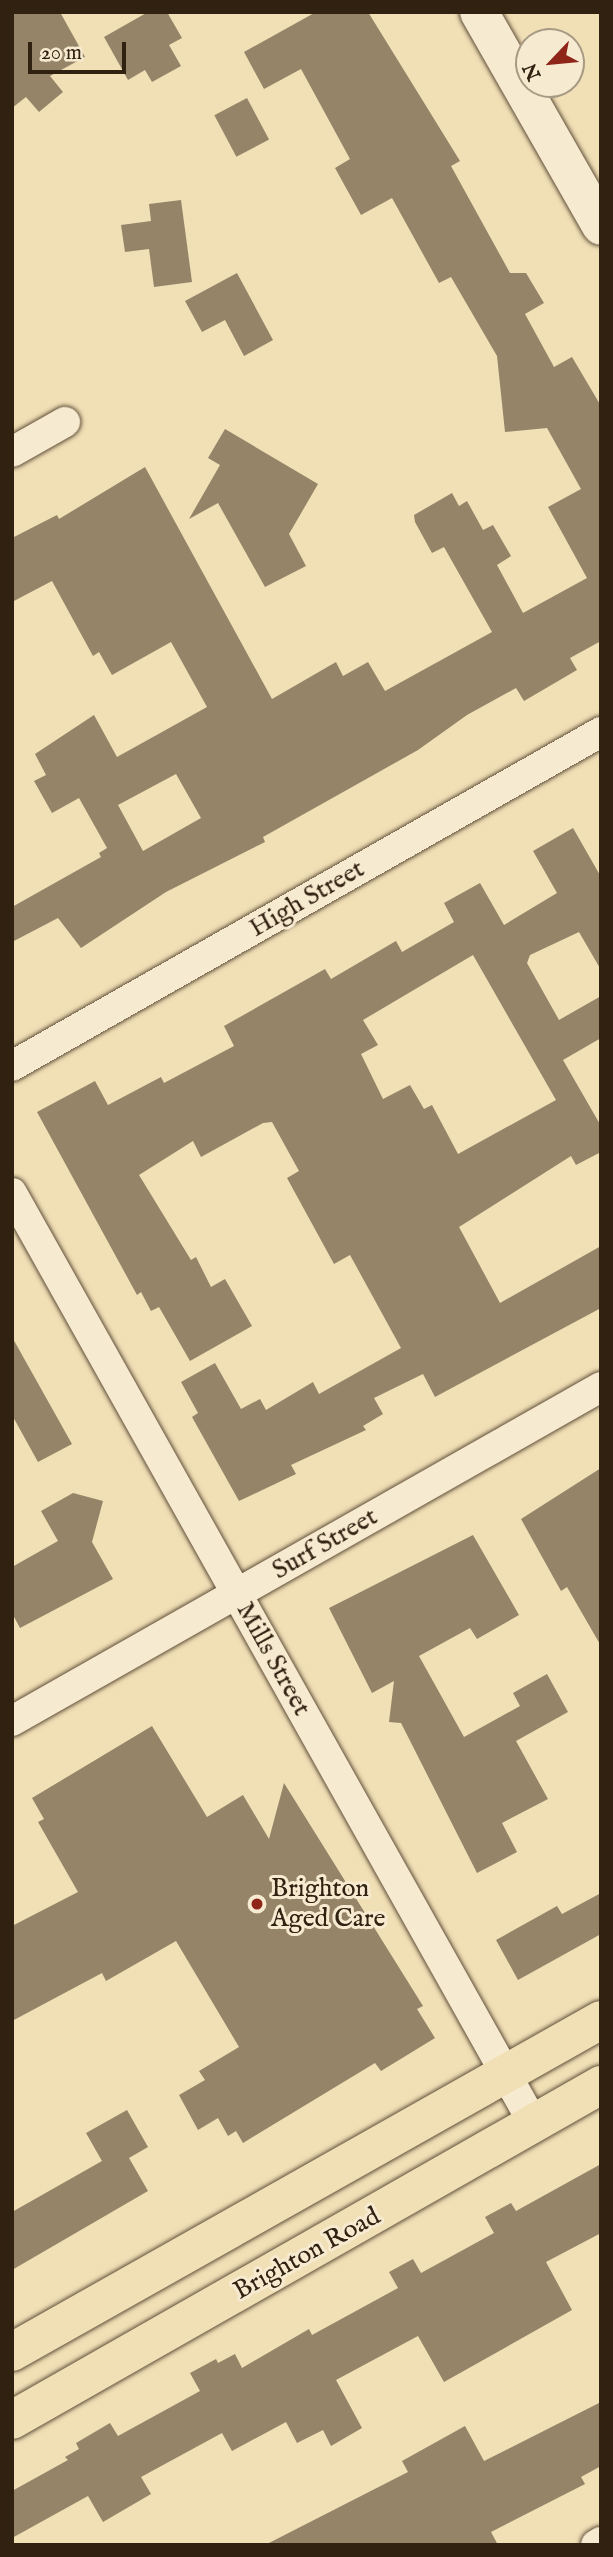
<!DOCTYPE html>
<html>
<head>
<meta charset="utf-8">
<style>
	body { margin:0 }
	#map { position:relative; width:613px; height:2557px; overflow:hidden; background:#f1dfb6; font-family:"IM FELL English",serif }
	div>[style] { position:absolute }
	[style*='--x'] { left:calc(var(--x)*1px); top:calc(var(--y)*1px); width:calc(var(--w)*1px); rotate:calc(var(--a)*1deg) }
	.building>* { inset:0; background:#958467; transform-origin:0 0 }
	.roads { filter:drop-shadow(0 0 2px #61503a) drop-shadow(0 0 2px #61503a) }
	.street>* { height:30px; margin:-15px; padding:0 15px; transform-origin:15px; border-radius:15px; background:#f6ead0 }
	.secondary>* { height:38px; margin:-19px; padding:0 19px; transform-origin:19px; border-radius:19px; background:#f6ead0 }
	.primary>* { height:38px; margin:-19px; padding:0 19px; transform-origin:19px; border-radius:19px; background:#f1dfb6 }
	.dots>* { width:19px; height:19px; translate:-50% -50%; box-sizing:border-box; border:4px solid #f6ead0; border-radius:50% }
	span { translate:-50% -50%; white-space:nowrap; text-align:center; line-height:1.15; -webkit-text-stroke:6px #f6ead0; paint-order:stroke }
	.street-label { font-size:26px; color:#312111 }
	.poi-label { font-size:26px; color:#312111 }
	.left { translate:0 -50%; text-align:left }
	.frame { position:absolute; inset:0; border:14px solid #312111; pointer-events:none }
	.north { position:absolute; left:515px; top:28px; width:70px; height:70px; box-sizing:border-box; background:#f6ead0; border:2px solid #a79a84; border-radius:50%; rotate:244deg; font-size:19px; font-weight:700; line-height:28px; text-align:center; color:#312111 }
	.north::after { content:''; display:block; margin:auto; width:24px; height:32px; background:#8f2418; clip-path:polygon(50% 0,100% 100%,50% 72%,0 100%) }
	.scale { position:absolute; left:28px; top:42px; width:98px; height:32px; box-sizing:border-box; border:4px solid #312111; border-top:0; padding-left:9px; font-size:21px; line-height:24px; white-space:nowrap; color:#312111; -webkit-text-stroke:5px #f6ead0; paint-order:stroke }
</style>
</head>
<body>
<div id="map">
	<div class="building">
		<div style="clip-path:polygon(12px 12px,60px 12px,85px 57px,50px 76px,63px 92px,39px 112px,26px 97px,12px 108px)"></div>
		<div style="clip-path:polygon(148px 12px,167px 12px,182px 38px,169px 45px,181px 66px,152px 82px,145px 70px,128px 80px,104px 37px)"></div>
		<div style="clip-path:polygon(evenodd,316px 12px,368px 12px,460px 161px,451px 166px,510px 273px,526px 273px,544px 303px,525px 314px,554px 367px,572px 357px,601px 406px,601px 641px,570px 658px,577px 670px,524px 701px,516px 688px,467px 715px,418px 750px,263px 837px,265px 842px,166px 892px,81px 948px,58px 918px,12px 942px,12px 907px,101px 857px,99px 853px,107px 848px,79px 798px,52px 813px,34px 781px,46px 775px,35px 754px,94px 715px,117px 757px,207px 707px,171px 642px,112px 675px,99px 652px,93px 656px,52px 581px,12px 602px,12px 538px,57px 515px,59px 519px,145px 467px,272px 699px,336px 662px,343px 676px,368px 662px,385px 691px,492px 632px,444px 547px,432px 553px,415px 522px,414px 515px,452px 493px,459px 506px,467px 501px,483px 530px,493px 525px,511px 556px,497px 565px,523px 613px,587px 578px,548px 507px,581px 489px,547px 428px,505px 432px,497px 356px,451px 277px,439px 283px,392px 198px,361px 215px,335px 168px,350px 159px,301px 69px,264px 89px,244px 52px,316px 12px,176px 774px,201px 818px,143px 851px,118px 805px,176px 774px)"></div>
		<div style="left:247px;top:98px;width:47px;height:37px;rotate:62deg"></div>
		<div style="clip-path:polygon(181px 200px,192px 282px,154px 287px,149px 249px,125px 252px,121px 225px,151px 221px,149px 204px)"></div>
		<div style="clip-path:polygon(237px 273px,273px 340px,244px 356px,225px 320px,202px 332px,185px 301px)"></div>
		<div style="clip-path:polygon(225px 429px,318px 484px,289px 534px,306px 566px,265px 587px,218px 503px,189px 519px,220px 465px,208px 458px)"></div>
		<div style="clip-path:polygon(evenodd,573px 828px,601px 877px,601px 970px,579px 932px,530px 955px,527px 963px,559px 1020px,601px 996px,601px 1038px,563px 1060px,601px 1126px,601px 1152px,576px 1165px,571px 1156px,459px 1227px,500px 1303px,601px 1246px,601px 1308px,435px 1397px,423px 1374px,374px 1398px,383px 1414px,363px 1426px,366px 1430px,291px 1465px,296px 1474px,239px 1501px,192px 1417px,198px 1413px,181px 1382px,215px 1363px,241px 1409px,260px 1399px,266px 1410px,313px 1382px,319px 1394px,401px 1348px,350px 1255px,334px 1264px,287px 1178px,299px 1171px,272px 1122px,263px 1123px,201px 1157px,193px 1141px,139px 1175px,191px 1260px,196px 1257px,211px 1287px,225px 1279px,252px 1326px,190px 1361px,159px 1307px,151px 1311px,141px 1292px,137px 1295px,37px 1112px,95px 1081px,108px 1105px,161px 1077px,164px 1083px,234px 1046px,224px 1026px,325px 969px,331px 979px,396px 941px,402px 952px,454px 922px,444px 903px,480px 883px,504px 925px,557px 893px,533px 851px,573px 828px,473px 955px,556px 1100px,458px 1154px,432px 1105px,424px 1109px,410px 1085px,383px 1099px,361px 1054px,378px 1045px,363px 1020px,473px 955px)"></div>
		<div style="clip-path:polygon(12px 1337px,72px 1444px,38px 1462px,12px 1415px)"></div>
		<div style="clip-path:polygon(601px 1468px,601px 1646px,567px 1587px,561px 1591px,521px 1519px)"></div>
		<div style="clip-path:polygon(73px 1493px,103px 1501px,92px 1542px,113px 1579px,20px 1628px,12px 1613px,12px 1567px,58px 1541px,41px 1511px)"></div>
		<div style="clip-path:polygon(473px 1535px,519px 1615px,477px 1639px,470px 1628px,419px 1656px,464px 1737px,520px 1706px,513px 1693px,547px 1674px,568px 1712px,516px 1741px,548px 1799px,502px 1823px,517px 1852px,477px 1873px,401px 1723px,389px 1722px,394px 1681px,372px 1693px,329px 1608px)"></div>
		<div style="clip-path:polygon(152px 1726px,207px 1817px,243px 1795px,269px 1839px,284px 1783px,423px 2006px,417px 2009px,435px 2038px,381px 2071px,375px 2063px,243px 2143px,236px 2131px,228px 2136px,218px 2118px,198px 2130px,179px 2095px,205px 2080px,199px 2071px,239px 2047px,176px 1941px,106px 1981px,102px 1973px,12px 2021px,12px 1926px,78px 1892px,38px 1822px,44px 1819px,32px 1798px)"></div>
		<div style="clip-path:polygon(601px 1893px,601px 1934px,518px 1980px,496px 1940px,557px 1906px,562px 1914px)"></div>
		<div style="clip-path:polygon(127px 2110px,148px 2147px,129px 2158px,148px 2191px,12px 2270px,12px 2212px,102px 2161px,86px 2133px)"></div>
		<div style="clip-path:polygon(601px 2164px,601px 2233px,546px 2262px,572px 2310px,444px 2382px,418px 2336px,336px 2380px,362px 2428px,331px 2446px,323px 2430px,297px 2443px,286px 2422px,232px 2451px,222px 2433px,141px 2477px,151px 2494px,103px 2522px,88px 2496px,12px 2538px,12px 2491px,68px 2460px,65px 2457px,79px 2449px,76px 2443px,110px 2423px,118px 2436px,200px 2391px,190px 2373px,216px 2359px,218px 2363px,235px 2354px,242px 2368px,309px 2329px,312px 2335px,398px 2288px,389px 2272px,413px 2259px,421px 2273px,494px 2233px,485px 2217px,511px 2203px,516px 2211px)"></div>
		<div style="clip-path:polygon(601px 2402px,601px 2466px,581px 2477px,585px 2484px,491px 2532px,498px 2545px,265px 2545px,408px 2472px,402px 2461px,465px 2426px,484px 2461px)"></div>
	</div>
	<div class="roads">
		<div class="street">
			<div style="--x:12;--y:452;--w:61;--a:-29.5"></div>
			<div style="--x:12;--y:1066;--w:677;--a:-29.56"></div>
			<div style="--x:12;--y:1193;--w:1070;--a:60.73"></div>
			<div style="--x:12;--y:1721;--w:677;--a:-29.56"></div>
			<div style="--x:596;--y:2545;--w:6;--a:-31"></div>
		</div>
		<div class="secondary">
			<div style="--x:479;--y:12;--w:246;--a:60.3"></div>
		</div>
		<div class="primary">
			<div style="--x:12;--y:2352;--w:676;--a:-29.41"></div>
			<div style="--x:12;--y:2420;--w:678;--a:-29.63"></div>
		</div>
	</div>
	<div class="dots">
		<div style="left:257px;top:1904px;background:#8f2418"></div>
	</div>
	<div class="street-label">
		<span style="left:307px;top:899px;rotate:-30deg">High Street</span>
		<span style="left:325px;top:1544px;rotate:-30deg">Surf Street</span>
		<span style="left:273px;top:1659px;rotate:61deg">Mills Street</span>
		<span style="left:307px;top:2254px;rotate:-29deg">Brighton Road</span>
	</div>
	<div class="poi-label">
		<span class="left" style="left:271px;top:1904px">Brighton<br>Aged Care</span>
	</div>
	<div class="frame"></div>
	<div class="north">N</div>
	<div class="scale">20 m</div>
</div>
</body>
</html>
